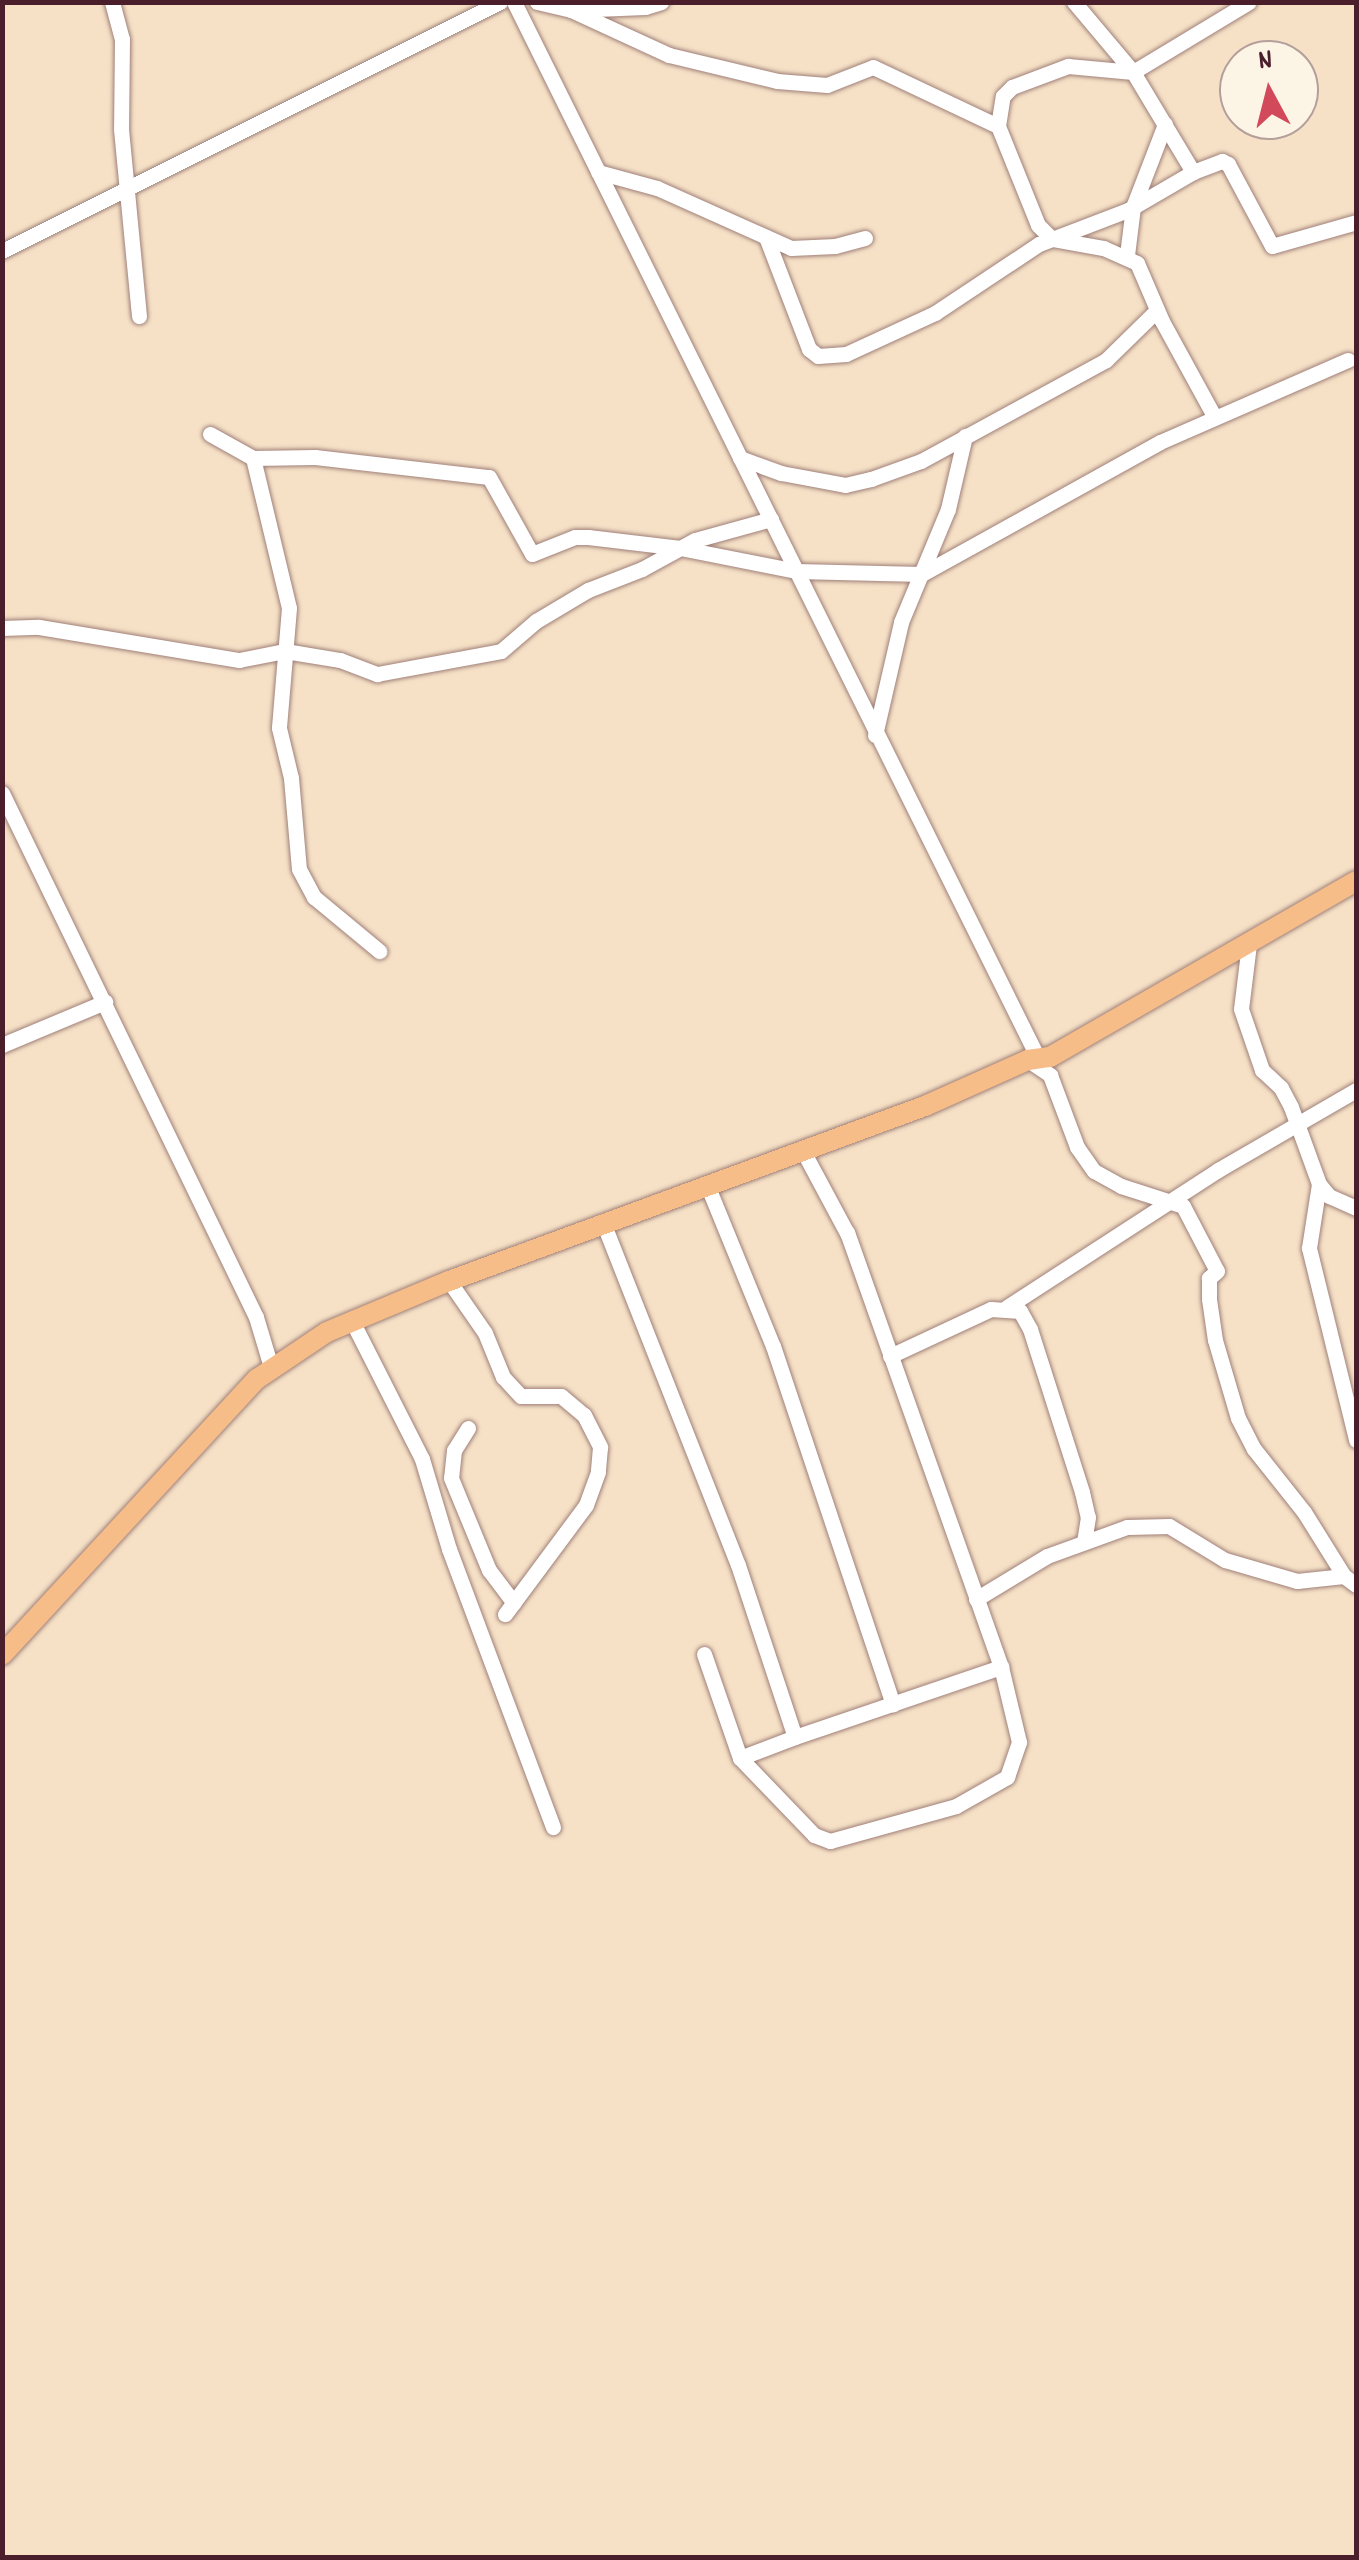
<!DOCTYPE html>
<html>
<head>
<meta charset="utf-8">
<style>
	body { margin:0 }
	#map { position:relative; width:1359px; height:2560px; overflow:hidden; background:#f6e1c7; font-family:Dekko,sans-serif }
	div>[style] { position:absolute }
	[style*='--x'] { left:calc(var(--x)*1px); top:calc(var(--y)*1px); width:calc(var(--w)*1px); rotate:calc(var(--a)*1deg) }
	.roads { filter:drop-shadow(0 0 2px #a08079) drop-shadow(0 0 2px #a08079) }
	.minor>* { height:15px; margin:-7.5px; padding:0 7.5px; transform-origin:7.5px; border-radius:7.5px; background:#fff }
	.major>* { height:20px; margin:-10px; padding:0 10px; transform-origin:10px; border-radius:10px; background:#f7bd88 }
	span { translate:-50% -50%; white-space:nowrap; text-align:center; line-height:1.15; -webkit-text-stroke:9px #fcf5e5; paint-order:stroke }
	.frame { position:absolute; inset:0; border:5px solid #4a1f2b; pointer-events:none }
	.north { position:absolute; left:1219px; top:40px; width:100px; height:100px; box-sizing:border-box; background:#fcf5e5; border:2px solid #b59f9b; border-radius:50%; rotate:353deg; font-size:28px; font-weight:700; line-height:40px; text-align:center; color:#4a1f2b }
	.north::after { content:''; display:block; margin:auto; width:35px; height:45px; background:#d1495b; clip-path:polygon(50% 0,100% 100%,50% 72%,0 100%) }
</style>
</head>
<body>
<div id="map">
	<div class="roads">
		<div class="minor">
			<div style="--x:112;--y:2;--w:38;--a:75"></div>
			<div style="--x:122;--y:39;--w:90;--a:90.6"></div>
			<div style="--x:121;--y:129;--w:188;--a:84.5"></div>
			<div style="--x:514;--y:2;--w:1174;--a:63.61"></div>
			<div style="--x:1036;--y:1054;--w:10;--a:143"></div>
			<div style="--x:1028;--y:1060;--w:27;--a:34"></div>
			<div style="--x:1050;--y:1075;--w:77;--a:69.4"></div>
			<div style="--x:1077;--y:1147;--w:29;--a:55"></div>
			<div style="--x:1094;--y:1171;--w:31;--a:29"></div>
			<div style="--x:1121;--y:1186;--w:65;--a:17.9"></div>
			<div style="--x:1183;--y:1206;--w:73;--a:62.4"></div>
			<div style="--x:1217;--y:1271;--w:11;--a:139"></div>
			<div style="--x:1209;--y:1278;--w:21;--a:90"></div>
			<div style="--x:1209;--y:1299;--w:41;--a:81.7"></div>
			<div style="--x:1215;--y:1340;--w:81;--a:73.6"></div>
			<div style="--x:1238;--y:1418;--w:35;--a:63"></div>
			<div style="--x:1254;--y:1449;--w:80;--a:51.6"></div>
			<div style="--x:1304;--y:1512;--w:75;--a:58"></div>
			<div style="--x:1344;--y:1576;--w:15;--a:37"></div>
			<div style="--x:537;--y:2;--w:35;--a:13"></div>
			<div style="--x:571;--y:10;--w:74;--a:-2.3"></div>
			<div style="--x:645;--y:7;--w:17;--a:-17"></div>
			<div style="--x:1074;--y:2;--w:92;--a:49.9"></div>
			<div style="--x:1133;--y:72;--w:117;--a:59"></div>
			<div style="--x:1193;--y:172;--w:31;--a:-21"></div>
			<div style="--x:1222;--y:161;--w:7;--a:27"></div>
			<div style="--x:1228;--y:164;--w:93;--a:61.8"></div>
			<div style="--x:1272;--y:246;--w:87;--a:-15.9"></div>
			<div style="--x:571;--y:10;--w:108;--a:24.7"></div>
			<div style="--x:669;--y:55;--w:111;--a:13.5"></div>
			<div style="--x:777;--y:81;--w:50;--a:4.6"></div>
			<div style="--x:827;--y:85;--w:49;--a:-21.4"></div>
			<div style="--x:873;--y:67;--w:138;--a:25.3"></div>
			<div style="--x:598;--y:172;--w:61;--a:15.2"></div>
			<div style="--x:657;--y:188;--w:147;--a:24.1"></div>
			<div style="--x:791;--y:248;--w:44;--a:-2.6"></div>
			<div style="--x:835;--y:246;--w:31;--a:-15"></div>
			<div style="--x:766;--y:237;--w:120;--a:69"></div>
			<div style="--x:809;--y:349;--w:11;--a:38"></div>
			<div style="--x:818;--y:356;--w:28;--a:-4"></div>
			<div style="--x:846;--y:354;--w:98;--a:-24.7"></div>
			<div style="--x:935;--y:313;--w:125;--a:-33.6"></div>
			<div style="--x:1039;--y:244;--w:95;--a:-20.9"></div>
			<div style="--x:1128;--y:210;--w:75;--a:-30.3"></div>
			<div style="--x:2;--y:251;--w:557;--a:-26.57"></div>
			<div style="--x:1127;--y:255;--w:48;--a:-82.9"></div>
			<div style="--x:1133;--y:207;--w:89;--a:-68.9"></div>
			<div style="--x:1214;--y:416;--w:108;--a:-118.7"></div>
			<div style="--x:1162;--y:321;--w:63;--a:-113.3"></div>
			<div style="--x:1137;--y:263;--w:37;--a:-156"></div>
			<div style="--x:1103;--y:248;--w:52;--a:-170"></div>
			<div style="--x:1052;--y:239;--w:20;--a:-135"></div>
			<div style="--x:1038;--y:225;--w:107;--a:-112"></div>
			<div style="--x:998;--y:126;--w:30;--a:-81"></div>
			<div style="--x:1003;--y:96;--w:13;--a:-45"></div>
			<div style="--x:1012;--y:87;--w:60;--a:-20.6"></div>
			<div style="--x:1068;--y:66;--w:65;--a:5.3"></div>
			<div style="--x:1133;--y:72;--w:135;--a:-31.1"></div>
			<div style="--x:210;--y:434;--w:49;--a:29.2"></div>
			<div style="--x:253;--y:458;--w:62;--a:-0.9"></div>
			<div style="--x:315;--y:457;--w:175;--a:6.6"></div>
			<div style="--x:489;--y:477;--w:88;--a:60.8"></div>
			<div style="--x:532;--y:554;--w:46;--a:-21.6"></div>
			<div style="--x:575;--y:537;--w:13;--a:0"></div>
			<div style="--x:588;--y:537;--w:93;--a:6.8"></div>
			<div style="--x:680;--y:548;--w:118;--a:11.2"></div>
			<div style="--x:796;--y:571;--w:126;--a:1.4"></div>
			<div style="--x:922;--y:574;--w:272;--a:-29"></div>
			<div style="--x:1160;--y:442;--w:205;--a:-23.6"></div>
			<div style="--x:253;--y:458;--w:154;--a:76.5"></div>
			<div style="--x:289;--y:608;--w:120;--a:94.8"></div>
			<div style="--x:279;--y:728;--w:51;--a:76.5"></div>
			<div style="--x:291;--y:778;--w:91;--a:85"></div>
			<div style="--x:299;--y:869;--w:32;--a:62"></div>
			<div style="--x:314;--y:897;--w:85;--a:39.7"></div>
			<div style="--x:740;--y:458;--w:44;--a:20.1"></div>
			<div style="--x:781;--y:473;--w:65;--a:10.6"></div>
			<div style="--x:845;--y:485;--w:27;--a:-13"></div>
			<div style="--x:871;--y:479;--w:53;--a:-19.8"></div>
			<div style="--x:921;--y:461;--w:211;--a:-28.6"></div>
			<div style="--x:1106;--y:360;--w:71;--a:-44.4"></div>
			<div style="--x:2;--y:628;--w:37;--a:-2"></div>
			<div style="--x:39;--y:627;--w:203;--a:9.4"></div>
			<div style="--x:239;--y:660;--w:47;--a:-11.1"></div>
			<div style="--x:285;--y:651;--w:56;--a:9.3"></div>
			<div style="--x:340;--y:660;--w:40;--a:21"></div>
			<div style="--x:377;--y:674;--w:126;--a:-10.5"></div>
			<div style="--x:501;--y:651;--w:46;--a:-40.6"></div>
			<div style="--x:536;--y:621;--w:61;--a:-30.8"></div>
			<div style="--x:588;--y:590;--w:58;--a:-21.3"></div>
			<div style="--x:642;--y:569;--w:60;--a:-28.7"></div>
			<div style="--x:695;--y:540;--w:79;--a:-15.4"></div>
			<div style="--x:875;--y:735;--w:116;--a:-77"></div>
			<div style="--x:901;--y:622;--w:122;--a:-67.4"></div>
			<div style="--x:948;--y:509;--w:75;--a:-76.9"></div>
			<div style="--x:2;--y:793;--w:582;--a:64.14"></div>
			<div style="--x:256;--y:1317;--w:52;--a:73.3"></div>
			<div style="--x:1249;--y:944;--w:65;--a:97"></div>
			<div style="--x:1241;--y:1009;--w:65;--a:71"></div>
			<div style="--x:1262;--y:1070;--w:26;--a:43"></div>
			<div style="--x:1281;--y:1088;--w:21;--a:62"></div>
			<div style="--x:1291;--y:1107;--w:82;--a:70"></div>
			<div style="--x:1319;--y:1184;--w:16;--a:50"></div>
			<div style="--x:1329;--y:1196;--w:30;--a:24"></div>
			<div style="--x:2;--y:1045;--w:112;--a:-22.7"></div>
			<div style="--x:1319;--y:1184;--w:65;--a:98.9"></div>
			<div style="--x:1309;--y:1248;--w:198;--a:76.2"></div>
			<div style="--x:708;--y:1187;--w:172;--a:67.8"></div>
			<div style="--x:773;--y:1346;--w:378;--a:71.5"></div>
			<div style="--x:604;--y:1225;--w:365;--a:68.5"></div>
			<div style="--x:738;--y:1565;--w:181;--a:71.7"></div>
			<div style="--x:795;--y:1737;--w:59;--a:159.1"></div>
			<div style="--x:449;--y:1281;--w:63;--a:55.3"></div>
			<div style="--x:485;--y:1333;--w:48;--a:67.8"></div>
			<div style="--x:503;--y:1377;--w:26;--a:47"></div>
			<div style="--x:521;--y:1396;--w:40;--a:0"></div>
			<div style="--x:561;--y:1396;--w:30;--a:40"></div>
			<div style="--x:584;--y:1415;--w:36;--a:63"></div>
			<div style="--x:600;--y:1447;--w:25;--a:95"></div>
			<div style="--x:598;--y:1472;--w:35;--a:110"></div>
			<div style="--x:586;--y:1505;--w:136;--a:126.6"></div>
			<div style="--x:1007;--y:1307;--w:252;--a:-33"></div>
			<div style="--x:1218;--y:1170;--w:160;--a:-30.1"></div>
			<div style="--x:352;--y:1321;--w:155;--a:63.1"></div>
			<div style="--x:422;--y:1459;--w:94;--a:73.3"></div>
			<div style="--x:449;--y:1549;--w:297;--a:69.5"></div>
			<div style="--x:890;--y:1356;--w:111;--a:-25"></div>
			<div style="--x:991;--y:1309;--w:29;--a:4"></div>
			<div style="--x:1020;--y:1311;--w:21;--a:61"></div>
			<div style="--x:1030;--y:1329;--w:171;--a:72.3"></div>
			<div style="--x:1082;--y:1492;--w:26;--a:77"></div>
			<div style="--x:1088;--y:1517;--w:24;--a:99"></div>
			<div style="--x:468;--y:1428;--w:26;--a:122"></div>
			<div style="--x:454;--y:1450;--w:28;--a:96"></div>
			<div style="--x:451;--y:1478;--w:100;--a:67.6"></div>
			<div style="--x:489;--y:1570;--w:41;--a:52.9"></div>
			<div style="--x:976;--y:1599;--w:83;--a:-31.2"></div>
			<div style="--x:1047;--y:1556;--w:85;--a:-19.9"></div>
			<div style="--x:1127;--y:1527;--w:42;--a:-1.4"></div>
			<div style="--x:1169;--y:1526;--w:66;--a:31.3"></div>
			<div style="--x:1225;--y:1560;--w:75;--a:16.3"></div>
			<div style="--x:1297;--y:1581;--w:47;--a:-6.1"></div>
			<div style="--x:704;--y:1654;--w:110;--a:70.9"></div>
			<div style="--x:740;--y:1758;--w:107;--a:46.1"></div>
			<div style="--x:814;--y:1835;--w:17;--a:21"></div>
			<div style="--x:830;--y:1841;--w:131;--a:-15.5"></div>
			<div style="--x:956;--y:1806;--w:59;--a:-29.6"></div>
			<div style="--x:1007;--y:1777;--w:37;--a:-71"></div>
			<div style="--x:1019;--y:1742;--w:77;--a:-103.5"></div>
			<div style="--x:1001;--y:1667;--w:461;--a:-109.5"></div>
			<div style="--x:847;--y:1233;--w:93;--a:-118.2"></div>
			<div style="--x:795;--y:1737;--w:218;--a:-18.8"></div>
		</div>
		<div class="major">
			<div style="--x:2;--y:1655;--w:376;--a:-47.3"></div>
			<div style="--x:257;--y:1379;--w:84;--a:-33.9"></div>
			<div style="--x:327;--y:1332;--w:132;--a:-22.7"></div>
			<div style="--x:449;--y:1281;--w:507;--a:-20.19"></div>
			<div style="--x:925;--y:1106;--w:113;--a:-24.1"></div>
			<div style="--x:1028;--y:1060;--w:22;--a:-8"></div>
			<div style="--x:1050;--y:1057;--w:353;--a:-29.9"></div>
		</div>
	</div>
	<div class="frame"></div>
	<div class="north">N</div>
</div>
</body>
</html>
